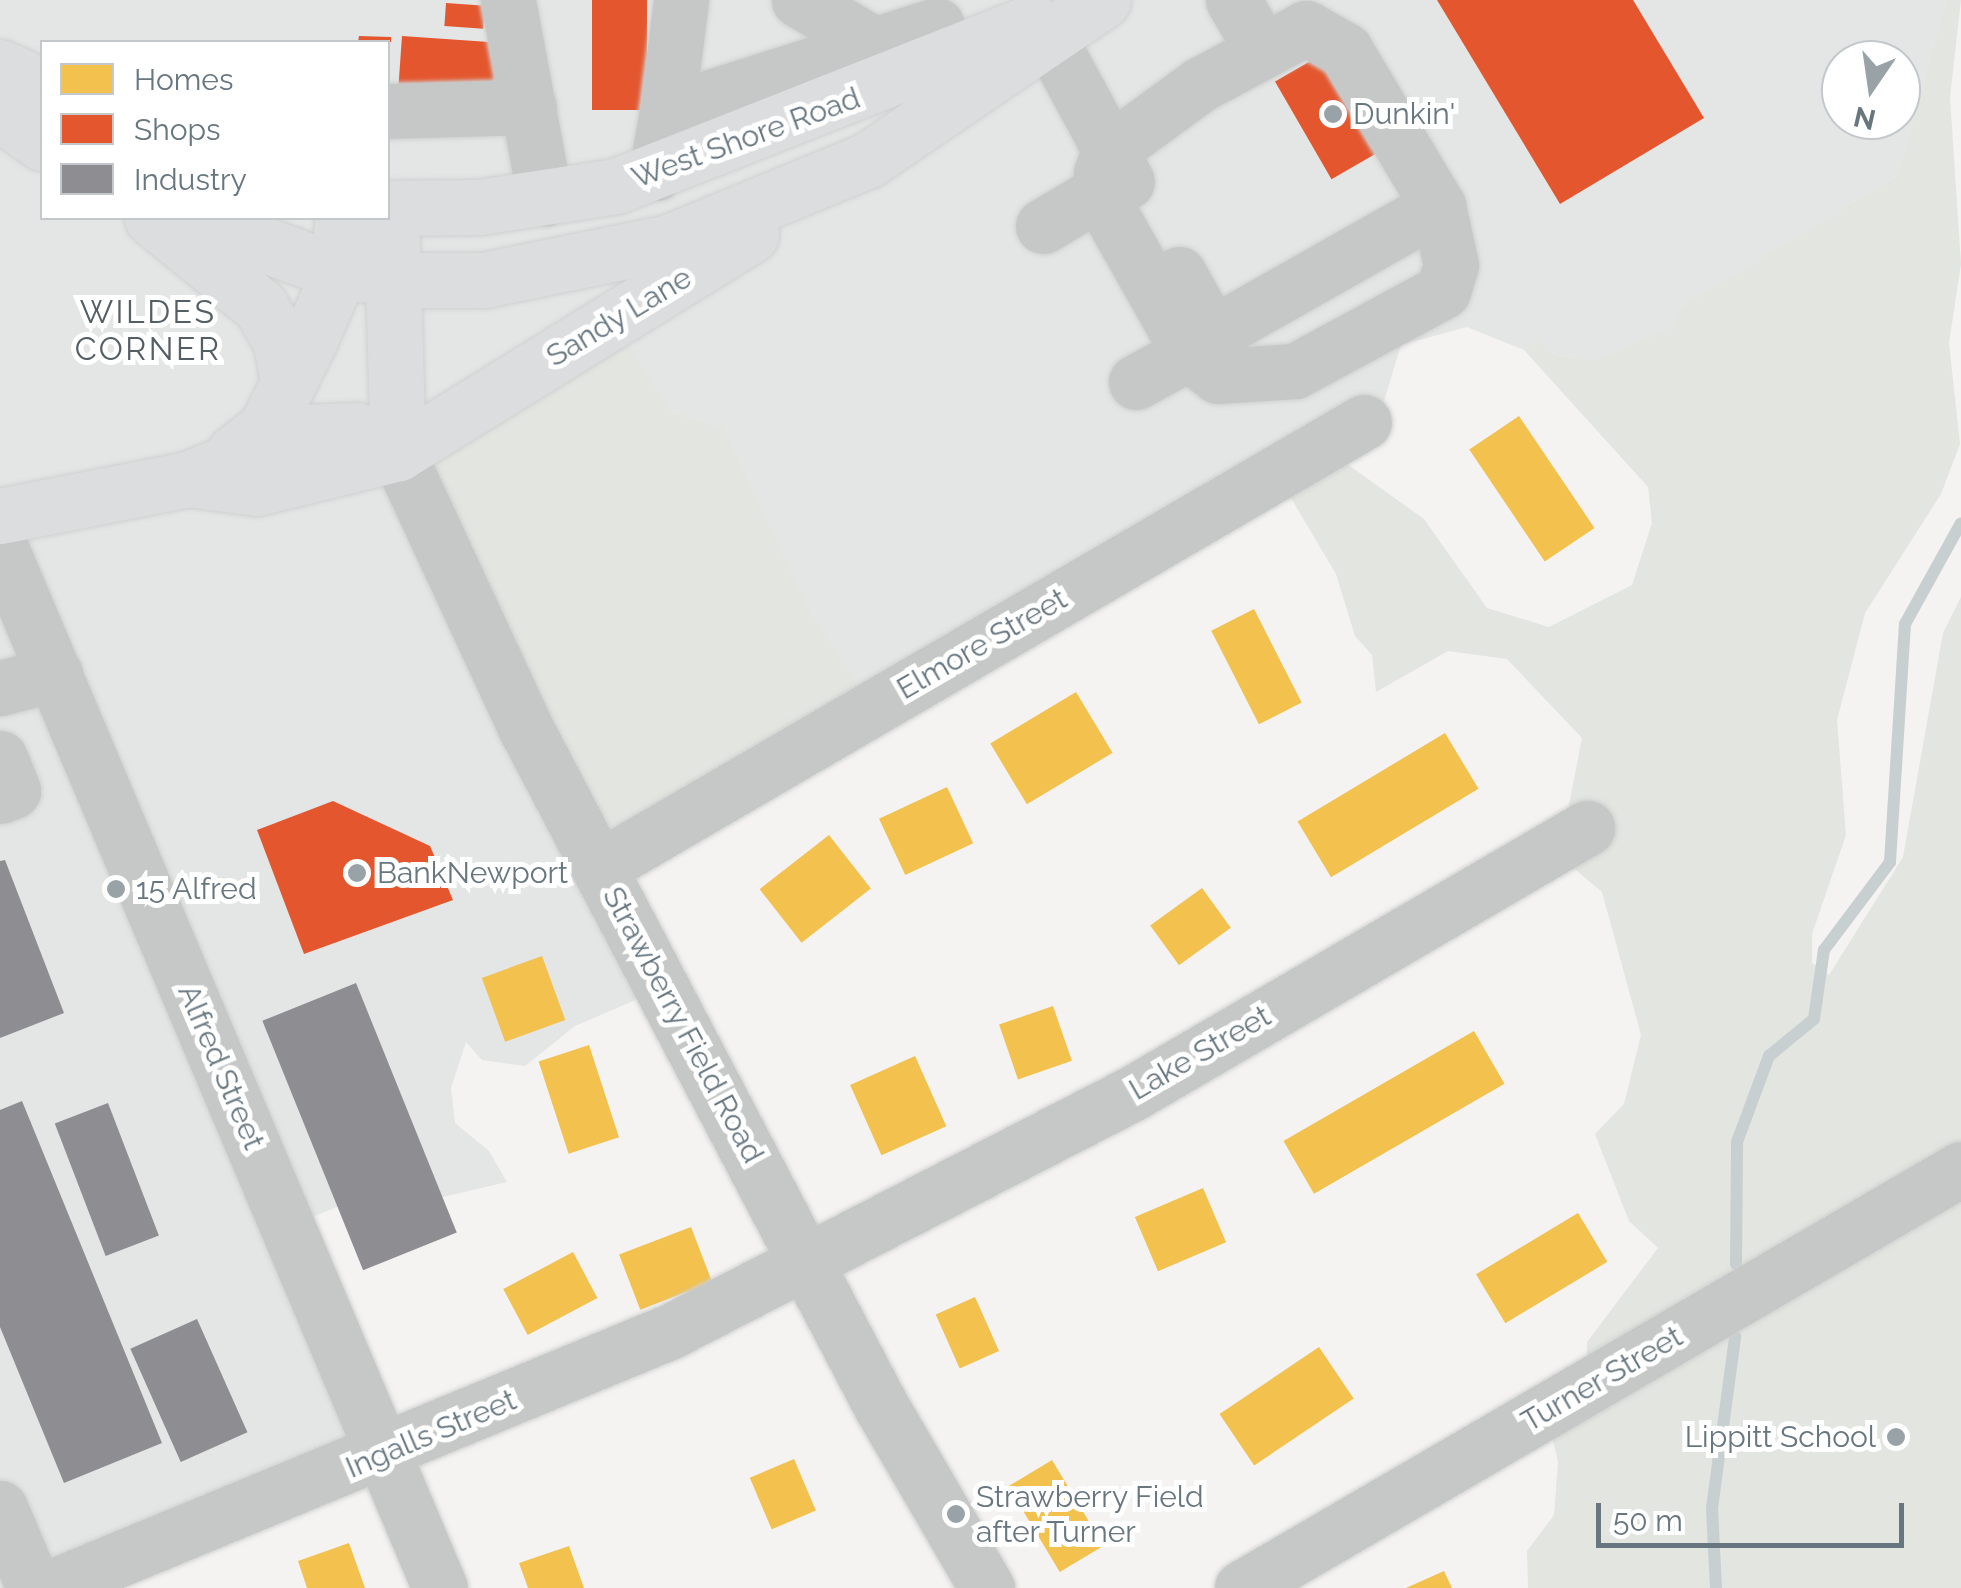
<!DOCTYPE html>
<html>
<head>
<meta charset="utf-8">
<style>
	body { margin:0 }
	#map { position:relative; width:1961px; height:1588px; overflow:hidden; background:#f4f3f2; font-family:Raleway,sans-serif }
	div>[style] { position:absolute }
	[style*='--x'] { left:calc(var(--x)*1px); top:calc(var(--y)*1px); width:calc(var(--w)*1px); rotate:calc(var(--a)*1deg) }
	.built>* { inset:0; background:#e4e5e5 }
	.green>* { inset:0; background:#e2e5e0 }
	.homes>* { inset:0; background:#f2c14e; transform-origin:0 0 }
	.shops>* { inset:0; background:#e4572e; transform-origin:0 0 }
	.industry>* { inset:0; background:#8d8d92; transform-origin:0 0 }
	.stream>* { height:12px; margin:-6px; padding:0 6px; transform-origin:6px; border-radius:6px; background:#c7cfd1 }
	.roads { filter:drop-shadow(0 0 2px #d0d0d0) drop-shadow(0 0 2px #d0d0d0) }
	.minor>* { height:55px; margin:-27.5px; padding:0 27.5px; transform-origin:27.5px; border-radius:27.5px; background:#c6c8c8 }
	.major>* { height:55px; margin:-27.5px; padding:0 27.5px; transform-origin:27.5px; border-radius:27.5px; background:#dcddde }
	.dots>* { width:28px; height:28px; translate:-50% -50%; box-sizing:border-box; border:5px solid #fff; border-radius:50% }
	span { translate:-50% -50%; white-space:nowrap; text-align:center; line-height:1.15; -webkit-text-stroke:10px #fff; paint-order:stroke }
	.poi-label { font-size:30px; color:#67767f }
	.left { translate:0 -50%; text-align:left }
	.right { translate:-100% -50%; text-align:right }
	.street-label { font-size:30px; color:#67767f }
	.neighbourhood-label { font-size:32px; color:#545e65; letter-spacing:2.5px }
	.legend { position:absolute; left:40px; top:40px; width:350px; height:180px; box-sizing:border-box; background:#fff; border:2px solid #c2c8cc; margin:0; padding:12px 18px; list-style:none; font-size:30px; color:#67767f }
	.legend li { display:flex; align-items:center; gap:20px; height:50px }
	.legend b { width:50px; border:2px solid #c2c8cc }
	.north { position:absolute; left:1821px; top:40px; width:100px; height:100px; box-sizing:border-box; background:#fff; border:2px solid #c2c8cc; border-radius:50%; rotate:193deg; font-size:28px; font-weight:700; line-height:40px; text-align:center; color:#67767f }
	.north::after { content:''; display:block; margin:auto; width:35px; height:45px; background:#98a2a7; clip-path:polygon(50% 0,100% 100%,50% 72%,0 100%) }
	.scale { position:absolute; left:1596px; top:1503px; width:308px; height:45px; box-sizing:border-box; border:5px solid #67767f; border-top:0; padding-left:12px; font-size:30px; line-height:35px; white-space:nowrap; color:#67767f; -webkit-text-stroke:8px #fff; paint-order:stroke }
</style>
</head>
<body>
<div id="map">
	<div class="built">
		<div style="clip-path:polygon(evenodd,0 0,1946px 0,1897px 176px,1678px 308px,1679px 325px,1595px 360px,1555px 355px,1536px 338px,1524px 350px,1467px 327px,1401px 345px,1381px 411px,873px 706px,811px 611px,724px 428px,673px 412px,617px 326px,389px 428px,659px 990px,575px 1026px,525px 1066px,482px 1060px,466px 1042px,451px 1088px,455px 1123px,489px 1151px,507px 1182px,434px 1199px,378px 1190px,305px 1220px,380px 1449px,60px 1588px,0 1588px,0 0,42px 42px,388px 42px,388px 218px,42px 218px,42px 42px,0 0,1841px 60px,1901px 60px,1901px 120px,1841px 120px,1841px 60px)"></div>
	</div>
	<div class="green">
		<div style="clip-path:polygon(1946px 0,1961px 0,1950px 97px,1961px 264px,1949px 343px,1960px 444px,1941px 494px,1865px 613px,1837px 720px,1846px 835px,1812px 934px,1812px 963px,1829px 975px,1903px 857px,1943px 633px,1961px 597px,1961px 1588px,1528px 1588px,1527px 1551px,1554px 1515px,1558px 1461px,1547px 1416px,1586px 1389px,1587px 1342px,1658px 1248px,1629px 1221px,1595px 1134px,1624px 1104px,1641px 1035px,1602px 892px,1559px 856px,1582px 738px,1507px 659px,1448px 651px,1376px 692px,1372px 655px,1355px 636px,1336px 574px,1279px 478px,1333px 454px,1424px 519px,1487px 608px,1549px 627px,1632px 585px,1652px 523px,1648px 487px,1524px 350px,1536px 338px,1555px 355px,1595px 360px,1678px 325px,1678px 308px,1897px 176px)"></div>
		<div style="clip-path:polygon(617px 326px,673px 412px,724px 428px,811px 611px,873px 706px,607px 866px,389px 428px)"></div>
	</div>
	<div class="homes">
		<div style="left:1519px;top:416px;width:135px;height:60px;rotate:56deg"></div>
		<div style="left:1254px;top:609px;width:105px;height:48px;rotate:63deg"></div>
		<div style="left:1076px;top:692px;width:71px;height:100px;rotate:59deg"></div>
		<div style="left:1445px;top:733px;width:65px;height:172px;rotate:59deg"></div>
		<div style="left:947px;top:787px;width:62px;height:75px;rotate:65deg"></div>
		<div style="left:829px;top:835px;width:68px;height:88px;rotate:52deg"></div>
		<div style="left:1202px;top:888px;width:49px;height:64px;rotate:54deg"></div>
		<div style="left:542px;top:956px;width:68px;height:64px;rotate:70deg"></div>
		<div style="left:1053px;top:1006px;width:58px;height:57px;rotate:71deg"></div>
		<div style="left:1474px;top:1031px;width:61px;height:220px;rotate:60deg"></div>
		<div style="left:589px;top:1045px;width:97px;height:53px;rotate:72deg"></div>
		<div style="left:915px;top:1056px;width:77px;height:71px;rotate:66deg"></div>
		<div style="left:1203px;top:1188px;width:59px;height:74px;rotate:67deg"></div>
		<div style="left:1578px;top:1213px;width:57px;height:119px;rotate:59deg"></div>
		<div style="left:691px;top:1227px;width:59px;height:77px;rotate:69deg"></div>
		<div style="left:573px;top:1252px;width:52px;height:79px;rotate:62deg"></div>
		<div style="left:975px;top:1297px;width:59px;height:43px;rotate:66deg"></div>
		<div style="left:1319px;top:1347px;width:62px;height:120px;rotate:56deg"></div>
		<div style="left:794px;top:1459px;width:56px;height:48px;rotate:67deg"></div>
		<div style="left:1052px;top:1460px;width:100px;height:51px;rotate:59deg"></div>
		<div style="clip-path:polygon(349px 1543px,365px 1588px,307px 1588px,298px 1561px)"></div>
		<div style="clip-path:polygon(569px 1546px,584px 1588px,528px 1588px,519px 1563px)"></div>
		<div style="clip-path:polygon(1444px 1571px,1452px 1588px,1406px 1588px)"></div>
	</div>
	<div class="shops">
		<div style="left:592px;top:0;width:55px;height:110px"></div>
		<div style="clip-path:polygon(1437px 0,1633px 0,1704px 118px,1560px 204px)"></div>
		<div style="left:446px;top:3px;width:39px;height:23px;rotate:4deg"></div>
		<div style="clip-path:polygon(359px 36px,391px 37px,391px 42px,358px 42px)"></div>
		<div style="left:402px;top:36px;width:98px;height:52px;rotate:4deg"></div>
		<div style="left:1333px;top:48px;width:113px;height:67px;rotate:60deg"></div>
		<div style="clip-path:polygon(333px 801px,430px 846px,453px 900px,304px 954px,257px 830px)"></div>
	</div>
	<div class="industry">
		<div style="clip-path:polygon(5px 860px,64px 1013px,0 1038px,0 861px)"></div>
		<div style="left:356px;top:983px;width:269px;height:101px;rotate:68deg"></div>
		<div style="clip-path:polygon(22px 1101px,162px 1443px,64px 1483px,0 1327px,0 1110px)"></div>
		<div style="left:108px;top:1103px;width:142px;height:57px;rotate:69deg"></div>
		<div style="left:197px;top:1319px;width:124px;height:73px;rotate:66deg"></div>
	</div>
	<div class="stream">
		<div style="--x:1736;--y:1264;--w:122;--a:-89.5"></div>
		<div style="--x:1737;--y:1142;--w:92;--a:-69.6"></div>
		<div style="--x:1769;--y:1056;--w:58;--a:-39.4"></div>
		<div style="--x:1814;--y:1019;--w:70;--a:-81.8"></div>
		<div style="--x:1824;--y:950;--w:110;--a:-53.1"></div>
		<div style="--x:1890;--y:862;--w:238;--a:-86.4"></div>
		<div style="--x:1905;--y:624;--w:115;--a:-61"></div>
		<div style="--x:1716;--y:1588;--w:80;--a:-92.9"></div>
		<div style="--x:1712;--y:1508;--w:173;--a:-82.3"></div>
	</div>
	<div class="roads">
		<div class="minor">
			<div style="--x:799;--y:0;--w:88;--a:30.6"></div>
			<div style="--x:1233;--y:0;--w:53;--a:59.6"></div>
			<div style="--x:508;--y:1;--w:201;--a:79.4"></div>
			<div style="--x:1306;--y:28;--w:45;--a:29.4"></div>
			<div style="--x:1345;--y:50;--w:182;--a:59.2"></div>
			<div style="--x:1438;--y:206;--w:60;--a:77.6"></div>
			<div style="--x:1451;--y:265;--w:27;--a:107"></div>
			<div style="--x:1443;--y:291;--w:168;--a:151.6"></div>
			<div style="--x:1295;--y:371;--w:77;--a:176.3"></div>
			<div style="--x:1218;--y:376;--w:37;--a:-142"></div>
			<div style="--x:1189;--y:353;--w:184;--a:-119.4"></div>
			<div style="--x:1099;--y:193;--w:20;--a:-84"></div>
			<div style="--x:1101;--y:173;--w:23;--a:-70"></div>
			<div style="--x:1109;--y:151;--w:114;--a:-36.1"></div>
			<div style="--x:1201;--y:84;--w:119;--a:-28.1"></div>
			<div style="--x:1046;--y:32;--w:170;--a:61.6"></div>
			<div style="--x:388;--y:111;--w:141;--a:-1.6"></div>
			<div style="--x:667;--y:111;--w:112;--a:-82.8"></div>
			<div style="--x:656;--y:173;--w:63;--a:-79.9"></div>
			<div style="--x:667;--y:111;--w:283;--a:-17.7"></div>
			<div style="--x:1043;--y:226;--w:65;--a:-30.5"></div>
			<div style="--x:1179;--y:274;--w:68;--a:61.2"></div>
			<div style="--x:1212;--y:334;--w:260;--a:-29.5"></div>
			<div style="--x:1136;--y:382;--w:60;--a:-28.7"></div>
			<div style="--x:398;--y:453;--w:300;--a:65.1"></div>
			<div style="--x:524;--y:725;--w:769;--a:62.34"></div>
			<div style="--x:881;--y:1406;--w:211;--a:59.8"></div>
			<div style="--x:0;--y:546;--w:1131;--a:67.11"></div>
			<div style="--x:0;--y:688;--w:57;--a:-14.3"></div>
			<div style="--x:0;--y:758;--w:35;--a:68"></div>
			<div style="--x:13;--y:791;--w:14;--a:159"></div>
			<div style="--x:600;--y:867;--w:884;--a:-30.22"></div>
			<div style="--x:0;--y:1508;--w:87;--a:67"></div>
			<div style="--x:49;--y:1588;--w:671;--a:-22.44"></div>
			<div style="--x:669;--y:1332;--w:522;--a:-27.25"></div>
			<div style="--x:1133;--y:1093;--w:526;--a:-30.27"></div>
			<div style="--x:1242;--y:1588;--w:832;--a:-30.23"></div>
		</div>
		<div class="major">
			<div style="--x:0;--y:67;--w:46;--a:24.3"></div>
			<div style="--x:0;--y:113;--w:52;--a:35.5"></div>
			<div style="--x:388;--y:208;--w:91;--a:-0.6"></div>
			<div style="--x:479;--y:207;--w:139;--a:-8.7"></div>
			<div style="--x:616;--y:186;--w:448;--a:-21.5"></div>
			<div style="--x:152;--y:218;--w:141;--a:39.2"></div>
			<div style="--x:261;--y:307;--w:40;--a:60.3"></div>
			<div style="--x:281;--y:342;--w:40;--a:80"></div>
			<div style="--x:191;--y:218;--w:158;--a:20"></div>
			<div style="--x:339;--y:272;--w:81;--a:5.6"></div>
			<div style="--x:420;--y:280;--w:64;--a:0"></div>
			<div style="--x:484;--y:280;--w:189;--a:-11.6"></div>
			<div style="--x:669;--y:242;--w:215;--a:-22.4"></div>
			<div style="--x:868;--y:160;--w:284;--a:-34.2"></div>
			<div style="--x:392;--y:242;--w:211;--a:88.4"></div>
			<div style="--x:234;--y:453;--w:41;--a:-38"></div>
			<div style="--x:266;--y:428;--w:99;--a:-63.7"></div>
			<div style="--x:310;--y:339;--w:73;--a:-66.6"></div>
			<div style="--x:339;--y:272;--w:54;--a:-86.8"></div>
			<div style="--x:188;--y:479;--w:69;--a:7.5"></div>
			<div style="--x:256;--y:488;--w:146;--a:-13.8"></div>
			<div style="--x:398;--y:453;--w:415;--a:-31.7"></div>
			<div style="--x:0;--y:516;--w:192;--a:-11.1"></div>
			<div style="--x:188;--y:479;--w:123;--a:-22.4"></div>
			<div style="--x:302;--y:432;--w:54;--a:-2.1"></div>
			<div style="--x:356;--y:430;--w:48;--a:28.7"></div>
		</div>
	</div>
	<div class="dots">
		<div style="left:1333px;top:114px;background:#98a2a7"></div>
		<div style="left:357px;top:873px;background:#98a2a7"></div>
		<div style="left:116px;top:889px;background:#98a2a7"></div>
		<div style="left:1896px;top:1437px;background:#98a2a7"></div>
		<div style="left:956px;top:1514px;background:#98a2a7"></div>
	</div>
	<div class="poi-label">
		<span class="left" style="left:1353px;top:114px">Dunkin'</span>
		<span class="left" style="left:377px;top:873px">BankNewport</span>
		<span class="left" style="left:136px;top:889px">15 Alfred</span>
		<span class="right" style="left:1876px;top:1437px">Lippitt School</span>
		<span class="left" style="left:976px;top:1514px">Strawberry Field<br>after Turner</span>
	</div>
	<div class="street-label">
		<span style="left:746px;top:138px;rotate:-20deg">West Shore Road</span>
		<span style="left:619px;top:317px;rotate:-31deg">Sandy Lane</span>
		<span style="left:982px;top:644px;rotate:-30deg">Elmore Street</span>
		<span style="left:683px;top:1025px;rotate:62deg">Strawberry Field Road</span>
		<span style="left:1200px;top:1053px;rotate:-30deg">Lake Street</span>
		<span style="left:221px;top:1067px;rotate:67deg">Alfred Street</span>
		<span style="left:1602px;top:1379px;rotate:-30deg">Turner Street</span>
		<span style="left:431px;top:1434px;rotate:-23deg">Ingalls Street</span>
	</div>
	<div class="neighbourhood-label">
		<span style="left:148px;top:331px">WILDES<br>CORNER</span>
	</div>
	<ul class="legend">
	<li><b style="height:28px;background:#f2c14e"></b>Homes</li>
	<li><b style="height:28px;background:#e4572e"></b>Shops</li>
	<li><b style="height:28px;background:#8d8d92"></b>Industry</li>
	</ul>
	<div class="north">N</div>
	<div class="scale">50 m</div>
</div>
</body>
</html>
